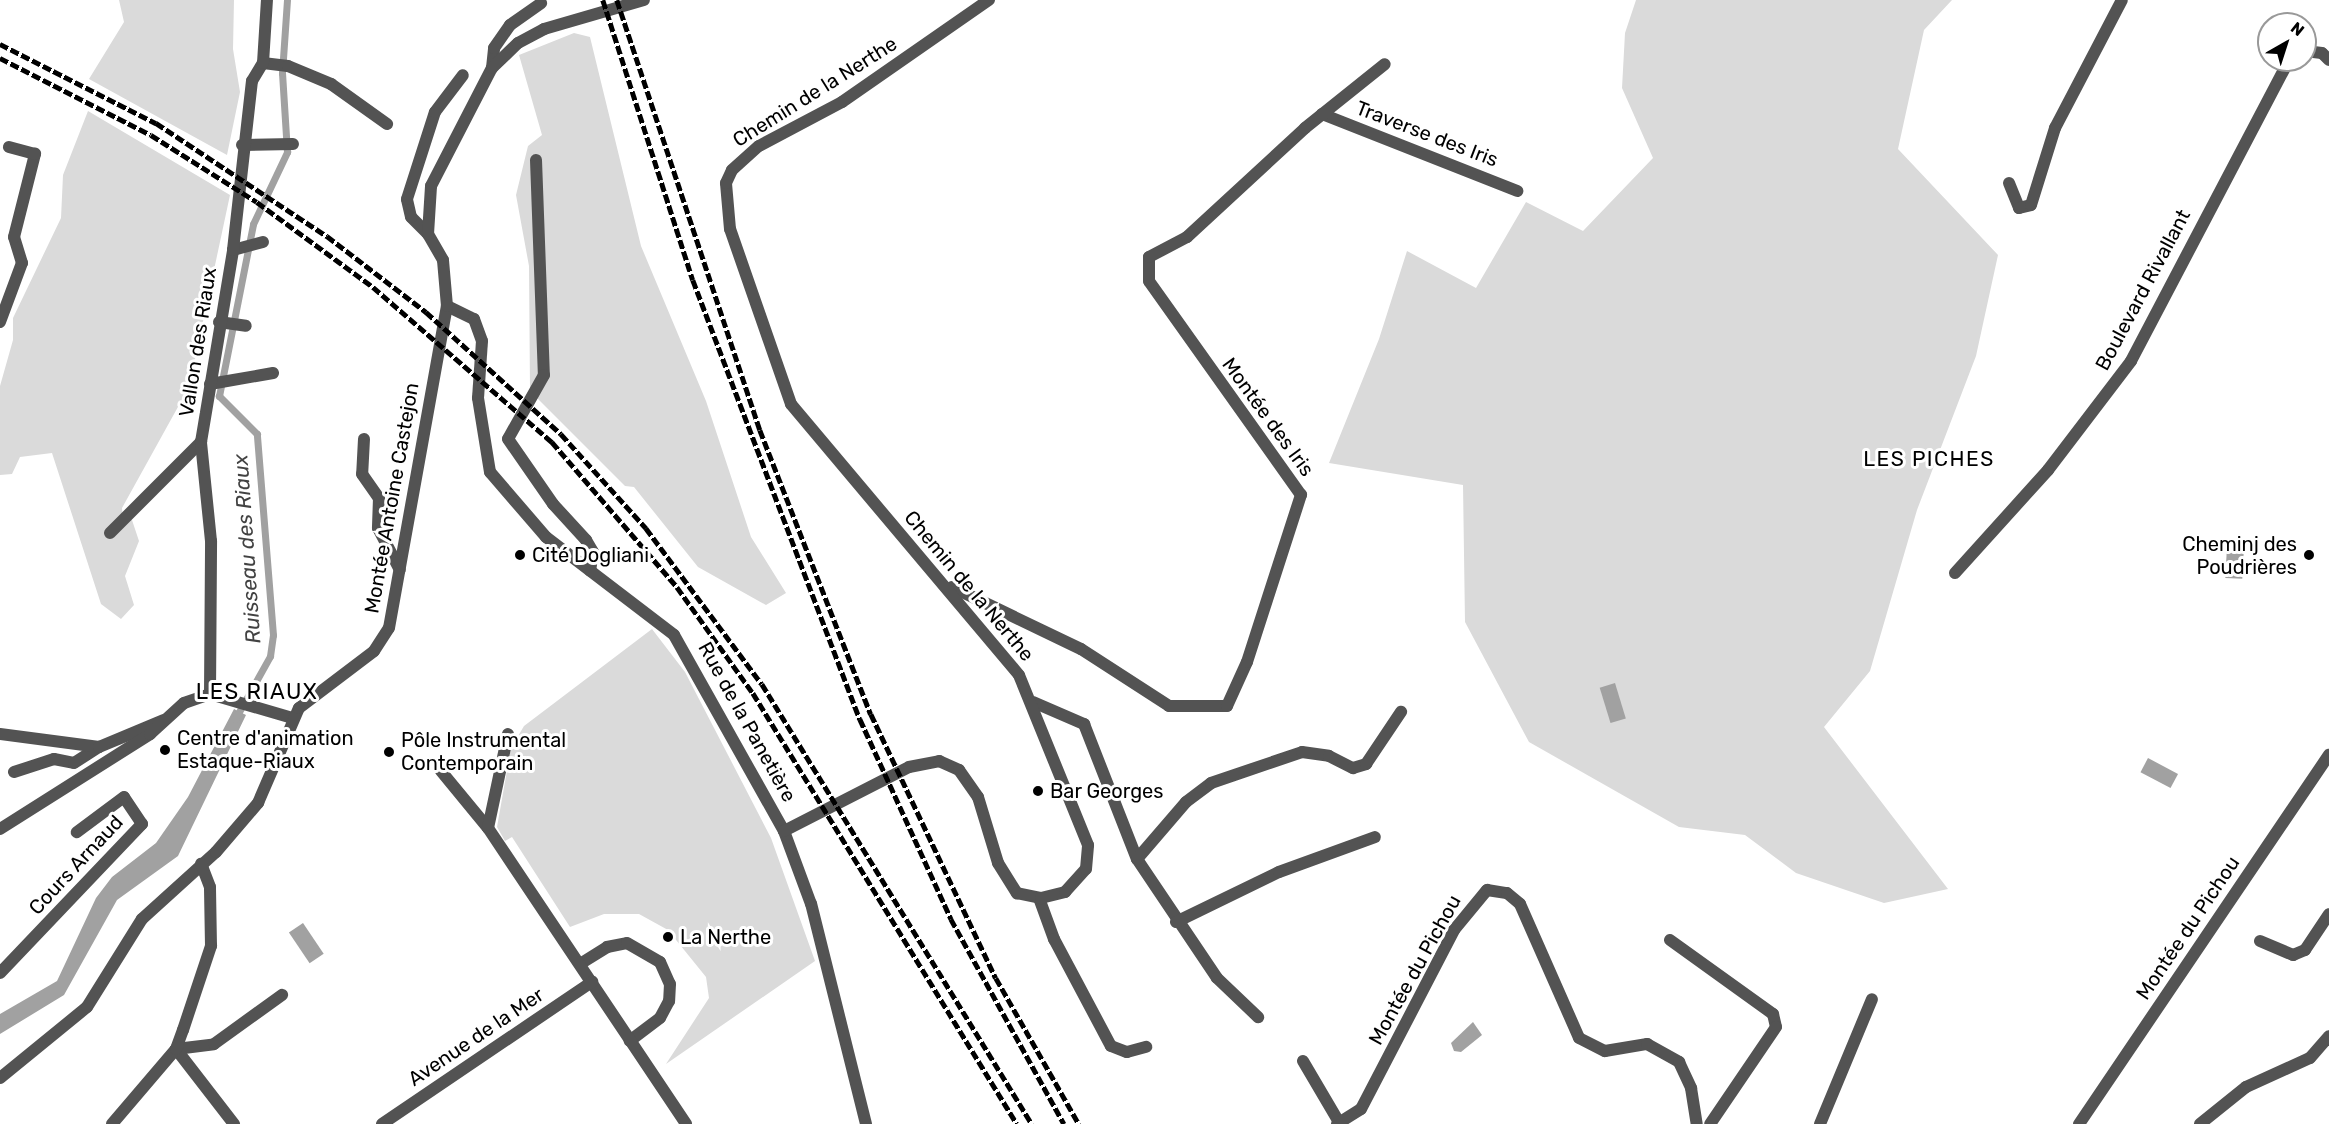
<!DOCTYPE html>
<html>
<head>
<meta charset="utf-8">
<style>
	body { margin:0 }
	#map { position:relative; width:2329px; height:1124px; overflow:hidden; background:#fff; font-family:Rubik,sans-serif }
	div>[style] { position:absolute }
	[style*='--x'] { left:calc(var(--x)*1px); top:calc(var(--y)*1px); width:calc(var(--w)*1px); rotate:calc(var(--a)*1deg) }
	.green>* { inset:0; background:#dadada }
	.water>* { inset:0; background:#a1a1a1; transform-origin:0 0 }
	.stream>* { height:7px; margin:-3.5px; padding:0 3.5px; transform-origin:3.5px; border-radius:3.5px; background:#a1a1a1 }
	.service>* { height:12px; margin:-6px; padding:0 6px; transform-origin:6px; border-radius:6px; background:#535353 }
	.minor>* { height:12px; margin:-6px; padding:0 6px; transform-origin:6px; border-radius:6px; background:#535353 }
	.rail>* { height:4.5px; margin-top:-2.25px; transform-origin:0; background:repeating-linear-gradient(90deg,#000 0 9px,transparent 0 12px) }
	.dots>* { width:16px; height:16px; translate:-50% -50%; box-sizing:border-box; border:3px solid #fff; border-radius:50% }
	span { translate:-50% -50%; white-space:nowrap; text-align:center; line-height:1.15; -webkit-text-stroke:6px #fff; paint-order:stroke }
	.street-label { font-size:20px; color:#000 }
	.poi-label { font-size:20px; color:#000 }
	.right { translate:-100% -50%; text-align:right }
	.left { translate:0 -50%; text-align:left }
	.neighbourhood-label { font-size:21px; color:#000; letter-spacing:1.5px }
	.water-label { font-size:21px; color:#424242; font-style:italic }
	.quarter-label { font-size:22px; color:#000; letter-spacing:1.5px }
	.north { position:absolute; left:2257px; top:12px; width:60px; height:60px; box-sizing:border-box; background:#fff; border:2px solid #999; border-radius:50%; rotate:39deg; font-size:16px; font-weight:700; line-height:24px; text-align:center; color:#000 }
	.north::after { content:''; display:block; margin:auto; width:21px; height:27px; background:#000; clip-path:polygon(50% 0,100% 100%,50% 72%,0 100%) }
</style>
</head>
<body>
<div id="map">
	<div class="green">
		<div style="clip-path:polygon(119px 0,234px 0,233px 49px,240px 92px,227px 155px,89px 79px,124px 22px)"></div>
		<div style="clip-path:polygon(1636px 0,1952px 0,1924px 30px,1898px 149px,1998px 255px,1976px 356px,1917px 510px,1870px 671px,1824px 727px,1948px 889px,1884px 903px,1796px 873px,1745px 835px,1679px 827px,1529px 742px,1465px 622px,1463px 485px,1329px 463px,1379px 339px,1407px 251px,1476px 288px,1526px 202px,1583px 231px,1653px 158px,1622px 88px,1625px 33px)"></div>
		<div style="clip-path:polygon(574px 33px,590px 37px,641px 246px,706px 401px,751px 537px,786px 593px,766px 605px,698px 567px,634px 487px,625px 486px,530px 391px,529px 266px,516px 195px,528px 146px,542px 135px,519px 55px)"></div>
		<div style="clip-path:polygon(88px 111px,230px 195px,189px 387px,122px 508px,123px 519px,132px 520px,139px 541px,125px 576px,134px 605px,121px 619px,101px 604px,52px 453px,20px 457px,12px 474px,0 475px,0 386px,13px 340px,13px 318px,61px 218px,63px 175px)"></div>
		<div style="clip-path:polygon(652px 629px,685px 672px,771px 838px,815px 961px,666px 1064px,709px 998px,706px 977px,668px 930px,639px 914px,604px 914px,570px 927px,512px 837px,505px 841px,497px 827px,511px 748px,524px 726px)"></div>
	</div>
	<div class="water">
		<div style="left:2227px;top:546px;width:17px;height:32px;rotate:3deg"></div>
		<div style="left:1615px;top:683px;width:37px;height:16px;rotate:73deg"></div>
		<div style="clip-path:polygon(234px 709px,246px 715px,178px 856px,117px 900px,64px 995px,0 1034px,0 1014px,57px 981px,96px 898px,112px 877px,156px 843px,188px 797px)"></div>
		<div style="left:2148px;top:758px;width:34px;height:16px;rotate:28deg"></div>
		<div style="left:303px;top:923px;width:37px;height:17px;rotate:56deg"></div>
		<div style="clip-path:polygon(1473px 1022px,1482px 1035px,1461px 1052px,1454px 1051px,1451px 1043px)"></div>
	</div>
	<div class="stream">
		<div style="--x:235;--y:719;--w:72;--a:-60.9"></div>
		<div style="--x:270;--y:656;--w:21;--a:-82"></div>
		<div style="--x:273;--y:635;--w:202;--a:-94.6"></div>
		<div style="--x:257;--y:434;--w:54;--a:-135"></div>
		<div style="--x:219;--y:396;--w:175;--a:-78.8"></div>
		<div style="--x:253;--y:224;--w:80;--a:-64.7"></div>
		<div style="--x:287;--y:152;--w:79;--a:-93.6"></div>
		<div style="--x:282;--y:73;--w:73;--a:-86.1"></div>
	</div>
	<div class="service">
		<div style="--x:263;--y:63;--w:25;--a:7"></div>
		<div style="--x:288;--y:66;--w:47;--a:22.7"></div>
		<div style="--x:331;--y:84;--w:69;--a:35.5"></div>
		<div style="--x:492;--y:68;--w:20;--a:-84"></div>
		<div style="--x:494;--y:48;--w:28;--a:-55"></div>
		<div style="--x:510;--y:25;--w:38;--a:-35"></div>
		<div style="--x:242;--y:145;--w:51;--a:-1.1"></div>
		<div style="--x:536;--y:160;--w:215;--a:87.9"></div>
		<div style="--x:544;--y:375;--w:73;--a:119.4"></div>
		<div style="--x:508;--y:439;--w:79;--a:55.3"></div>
		<div style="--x:553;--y:504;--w:49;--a:47.5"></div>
		<div style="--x:586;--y:540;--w:14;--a:60"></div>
		<div style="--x:593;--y:552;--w:19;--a:99"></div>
		<div style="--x:2009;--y:183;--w:27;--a:68"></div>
		<div style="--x:2019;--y:208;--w:12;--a:-14"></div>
		<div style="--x:2031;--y:205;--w:81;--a:-72.7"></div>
		<div style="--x:2055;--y:128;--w:144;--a:-62.4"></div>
		<div style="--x:428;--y:234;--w:24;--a:-135"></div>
		<div style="--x:411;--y:217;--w:18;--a:-103"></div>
		<div style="--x:407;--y:199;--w:91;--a:-72.2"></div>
		<div style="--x:435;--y:112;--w:46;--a:-52.9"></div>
		<div style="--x:233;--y:250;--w:31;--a:-15"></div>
		<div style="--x:0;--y:322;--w:63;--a:-69.6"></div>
		<div style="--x:22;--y:263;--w:27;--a:-107"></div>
		<div style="--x:14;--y:237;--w:86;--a:-75.8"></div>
		<div style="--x:35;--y:154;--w:27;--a:-165"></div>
		<div style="--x:219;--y:322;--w:27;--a:8"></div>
		<div style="--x:210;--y:384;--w:64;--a:-9.9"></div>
		<div style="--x:364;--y:439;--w:35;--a:93"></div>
		<div style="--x:362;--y:474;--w:29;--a:55"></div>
		<div style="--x:379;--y:498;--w:30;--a:92"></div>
		<div style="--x:378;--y:528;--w:47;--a:62.4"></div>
		<div style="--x:110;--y:533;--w:129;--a:-45"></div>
		<div style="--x:14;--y:772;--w:42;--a:-18"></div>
		<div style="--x:54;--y:759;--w:20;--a:11"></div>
		<div style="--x:74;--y:763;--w:30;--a:-33"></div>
		<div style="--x:1039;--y:898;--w:44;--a:69.9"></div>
		<div style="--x:1054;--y:939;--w:121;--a:62"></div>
		<div style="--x:1111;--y:1046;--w:17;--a:21"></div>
		<div style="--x:1127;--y:1052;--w:20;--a:-15"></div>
		<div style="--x:580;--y:964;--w:32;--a:-32"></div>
		<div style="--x:607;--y:947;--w:20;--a:-11"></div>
		<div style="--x:627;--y:943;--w:38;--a:30"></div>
		<div style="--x:660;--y:962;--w:24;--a:66"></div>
		<div style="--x:670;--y:984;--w:17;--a:93"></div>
		<div style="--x:669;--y:1001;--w:19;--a:118"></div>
		<div style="--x:660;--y:1018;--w:38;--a:143"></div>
		<div style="--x:0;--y:973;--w:206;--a:-46.4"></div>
		<div style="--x:142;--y:824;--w:32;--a:-124"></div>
		<div style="--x:124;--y:797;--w:59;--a:143.3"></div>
	</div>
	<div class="minor">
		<div style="--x:2305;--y:51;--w:17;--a:7"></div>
		<div style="--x:2322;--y:53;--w:10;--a:45"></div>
		<div style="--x:1322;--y:114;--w:210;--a:21.5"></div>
		<div style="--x:447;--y:306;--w:30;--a:26"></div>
		<div style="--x:474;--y:319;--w:23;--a:70"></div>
		<div style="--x:482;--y:341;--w:57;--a:94"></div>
		<div style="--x:478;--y:398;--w:75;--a:80.8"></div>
		<div style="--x:490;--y:472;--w:86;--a:49.3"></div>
		<div style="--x:546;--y:537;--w:161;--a:37.4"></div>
		<div style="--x:674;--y:635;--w:225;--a:60.7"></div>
		<div style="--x:1955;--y:573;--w:139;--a:-47.9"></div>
		<div style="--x:2048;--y:470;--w:137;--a:-52.7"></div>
		<div style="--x:2131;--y:361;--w:340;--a:-62.3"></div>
		<div style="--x:952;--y:587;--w:143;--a:25.7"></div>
		<div style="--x:1081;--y:649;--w:105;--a:32.9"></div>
		<div style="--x:1169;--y:706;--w:58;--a:0"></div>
		<div style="--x:1227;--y:706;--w:48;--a:-65.6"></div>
		<div style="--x:1247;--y:662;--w:176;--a:-72.1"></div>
		<div style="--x:1301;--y:495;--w:262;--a:-125.4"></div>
		<div style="--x:1149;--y:281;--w:24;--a:-90"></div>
		<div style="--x:1149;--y:257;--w:43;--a:-27.8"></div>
		<div style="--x:1187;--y:237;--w:161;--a:-42.7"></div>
		<div style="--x:1305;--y:128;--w:102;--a:-38.7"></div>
		<div style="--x:210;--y:694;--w:153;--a:-89.6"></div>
		<div style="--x:211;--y:541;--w:100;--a:-95.8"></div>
		<div style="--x:201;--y:442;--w:195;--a:-80.5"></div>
		<div style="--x:233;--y:250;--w:170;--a:-83.6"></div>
		<div style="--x:252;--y:81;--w:21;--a:-59"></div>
		<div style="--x:263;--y:63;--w:63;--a:-86.4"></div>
		<div style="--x:1033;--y:702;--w:56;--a:23.3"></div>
		<div style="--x:1084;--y:724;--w:145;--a:68.6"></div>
		<div style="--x:1137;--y:859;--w:143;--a:56.1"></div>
		<div style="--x:1217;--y:978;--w:57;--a:43.6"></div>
		<div style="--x:0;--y:734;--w:100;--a:7.5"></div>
		<div style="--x:99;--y:747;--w:70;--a:-22.6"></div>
		<div style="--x:441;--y:771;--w:74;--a:50.5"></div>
		<div style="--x:488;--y:828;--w:356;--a:56.2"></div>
		<div style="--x:488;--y:828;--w:96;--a:-78"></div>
		<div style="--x:0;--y:829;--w:178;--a:-32.3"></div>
		<div style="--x:150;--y:734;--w:46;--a:-42.4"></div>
		<div style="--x:184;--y:703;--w:28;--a:-19"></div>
		<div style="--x:210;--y:694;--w:85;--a:16.3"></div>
		<div style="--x:1137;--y:859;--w:75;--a:-49.3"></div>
		<div style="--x:1186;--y:802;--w:31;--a:-37"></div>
		<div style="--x:1211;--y:783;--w:96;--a:-18.8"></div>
		<div style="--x:1302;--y:752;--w:27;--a:8"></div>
		<div style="--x:1329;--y:756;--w:27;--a:27"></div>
		<div style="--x:1353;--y:768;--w:14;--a:-17"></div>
		<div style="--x:1366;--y:764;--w:63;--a:-56.1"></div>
		<div style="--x:1176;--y:922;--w:114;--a:-25.9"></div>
		<div style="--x:1279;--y:872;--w:102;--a:-20"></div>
		<div style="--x:1670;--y:940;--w:127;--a:35.7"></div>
		<div style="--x:1773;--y:1014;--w:13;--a:77"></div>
		<div style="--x:1776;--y:1027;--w:117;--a:124.2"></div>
		<div style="--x:2260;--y:941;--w:36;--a:23"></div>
		<div style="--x:2293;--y:955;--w:13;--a:-23"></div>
		<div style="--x:2305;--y:950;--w:43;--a:-56.3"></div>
		<div style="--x:176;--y:1049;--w:38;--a:-7"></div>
		<div style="--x:214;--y:1044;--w:84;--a:-35.8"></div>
		<div style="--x:176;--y:1049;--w:95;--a:52.3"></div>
		<div style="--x:1303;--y:1061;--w:71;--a:59.5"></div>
		<div style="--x:0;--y:1078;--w:112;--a:-39.2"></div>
		<div style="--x:87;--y:1007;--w:104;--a:-58"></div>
		<div style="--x:142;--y:919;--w:100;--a:-42.2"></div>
		<div style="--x:216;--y:852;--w:65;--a:-49.4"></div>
		<div style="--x:258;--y:803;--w:103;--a:-66.7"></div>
		<div style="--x:299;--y:708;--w:94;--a:-37.2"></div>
		<div style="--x:374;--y:651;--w:27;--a:-57"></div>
		<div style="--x:389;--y:628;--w:327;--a:-79.8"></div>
		<div style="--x:447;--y:306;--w:46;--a:-95"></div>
		<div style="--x:443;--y:260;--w:30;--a:-120"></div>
		<div style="--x:428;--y:234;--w:48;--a:-86.4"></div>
		<div style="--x:431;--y:186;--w:133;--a:-62.7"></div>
		<div style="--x:492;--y:68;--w:36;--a:-44"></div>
		<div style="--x:518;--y:43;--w:30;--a:-28"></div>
		<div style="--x:544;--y:29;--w:104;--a:-16.2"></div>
		<div style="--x:112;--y:1124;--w:99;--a:-49.5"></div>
		<div style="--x:176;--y:1049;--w:20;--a:-70"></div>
		<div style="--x:183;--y:1030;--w:89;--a:-71.6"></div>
		<div style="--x:211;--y:946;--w:59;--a:-91"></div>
		<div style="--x:210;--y:887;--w:25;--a:-111"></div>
		<div style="--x:382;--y:1124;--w:254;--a:-34.1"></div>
		<div style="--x:866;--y:1124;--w:227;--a:-104"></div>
		<div style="--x:811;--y:904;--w:78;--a:-110.3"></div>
		<div style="--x:784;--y:831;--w:140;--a:-27.1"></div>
		<div style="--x:909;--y:767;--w:31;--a:-11"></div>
		<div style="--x:939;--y:761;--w:22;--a:24"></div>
		<div style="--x:959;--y:770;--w:33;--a:55"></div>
		<div style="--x:978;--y:797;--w:69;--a:73.1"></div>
		<div style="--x:998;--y:863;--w:36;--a:58"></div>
		<div style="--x:1017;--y:893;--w:25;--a:12"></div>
		<div style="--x:1041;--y:898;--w:25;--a:-14"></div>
		<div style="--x:1065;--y:892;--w:31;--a:-48"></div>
		<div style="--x:1086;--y:869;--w:24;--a:-85"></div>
		<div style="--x:1088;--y:845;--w:183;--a:-112.1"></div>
		<div style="--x:1019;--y:675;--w:354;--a:-130.1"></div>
		<div style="--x:791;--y:404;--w:185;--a:-109.2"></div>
		<div style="--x:730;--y:229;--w:46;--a:-95"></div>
		<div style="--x:726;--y:183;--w:14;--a:-65"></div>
		<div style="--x:732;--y:170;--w:36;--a:-42"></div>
		<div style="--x:759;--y:146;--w:94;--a:-27.9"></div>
		<div style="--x:842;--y:102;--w:179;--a:-34.8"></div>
		<div style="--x:1337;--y:1124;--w:28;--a:-32"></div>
		<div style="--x:1361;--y:1109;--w:202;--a:-62.5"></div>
		<div style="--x:1454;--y:930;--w:52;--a:-50.5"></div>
		<div style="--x:1487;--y:890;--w:20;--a:9"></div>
		<div style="--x:1507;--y:893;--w:17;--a:40"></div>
		<div style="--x:1520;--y:904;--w:146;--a:66.2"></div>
		<div style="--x:1579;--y:1038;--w:29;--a:27"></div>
		<div style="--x:1605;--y:1051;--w:43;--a:-9.5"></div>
		<div style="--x:1647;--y:1044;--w:37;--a:29"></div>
		<div style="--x:1679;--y:1062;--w:29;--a:65"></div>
		<div style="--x:1691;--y:1088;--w:36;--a:81"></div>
		<div style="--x:1820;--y:1124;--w:135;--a:-67.4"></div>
		<div style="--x:2079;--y:1124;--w:446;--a:-55.9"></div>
		<div style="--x:2200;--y:1124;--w:59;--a:-38.8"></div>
		<div style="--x:2246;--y:1087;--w:70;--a:-24.4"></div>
		<div style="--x:2310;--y:1058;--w:29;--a:-49"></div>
	</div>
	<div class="rail">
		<div style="--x:603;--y:0;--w:294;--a:72.2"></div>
		<div style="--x:693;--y:280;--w:470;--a:69.2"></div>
		<div style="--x:860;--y:719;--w:220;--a:65.5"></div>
		<div style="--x:951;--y:919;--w:234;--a:61.1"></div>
		<div style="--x:617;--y:0;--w:453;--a:71.6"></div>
		<div style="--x:760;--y:430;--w:305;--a:68.7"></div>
		<div style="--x:871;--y:714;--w:292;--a:64.7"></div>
		<div style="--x:996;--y:978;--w:168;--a:60.4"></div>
		<div style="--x:0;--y:44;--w:175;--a:26.9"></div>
		<div style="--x:156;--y:123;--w:205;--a:33.5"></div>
		<div style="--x:327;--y:236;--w:125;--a:37.5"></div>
		<div style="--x:426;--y:312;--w:182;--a:42.1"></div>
		<div style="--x:561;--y:434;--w:127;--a:47.9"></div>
		<div style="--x:646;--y:528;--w:194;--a:53.4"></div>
		<div style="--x:762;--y:684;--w:516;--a:58.47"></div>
		<div style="--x:0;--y:58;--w:169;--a:27"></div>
		<div style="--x:151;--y:135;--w:125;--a:32.3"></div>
		<div style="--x:257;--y:202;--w:144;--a:36.2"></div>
		<div style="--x:373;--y:287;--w:237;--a:40.9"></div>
		<div style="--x:552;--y:442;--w:191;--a:49.2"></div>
		<div style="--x:677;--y:587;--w:130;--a:54.4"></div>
		<div style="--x:753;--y:693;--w:505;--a:58.51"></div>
	</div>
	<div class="dots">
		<div style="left:520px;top:555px;background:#000"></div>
		<div style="left:2309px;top:555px;background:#000"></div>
		<div style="left:165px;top:750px;background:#000"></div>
		<div style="left:389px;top:752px;background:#000"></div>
		<div style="left:1038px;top:791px;background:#000"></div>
		<div style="left:668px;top:937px;background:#000"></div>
	</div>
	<div class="street-label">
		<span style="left:815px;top:92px;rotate:-32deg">Chemin de la Nerthe</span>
		<span style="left:1427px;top:134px;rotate:21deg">Traverse des Iris</span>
		<span style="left:2143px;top:290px;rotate:-62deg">Boulevard Rivallant</span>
		<span style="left:198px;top:342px;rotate:-81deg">Vallon des Riaux</span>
		<span style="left:1268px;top:417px;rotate:54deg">Montée des Iris</span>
		<span style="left:392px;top:498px;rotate:-80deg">Montée Antoine Castejon</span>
		<span style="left:969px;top:586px;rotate:50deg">Chemin de la Nerthe</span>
		<span style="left:747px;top:722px;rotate:61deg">Rue de la Panetière</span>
		<span style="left:76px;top:865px;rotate:-47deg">Cours Arnaud</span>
		<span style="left:2188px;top:928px;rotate:-56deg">Montée du Pichou</span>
		<span style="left:1415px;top:970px;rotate:-61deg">Montée du Pichou</span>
		<span style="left:476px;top:1037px;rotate:-34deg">Avenue de la Mer</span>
	</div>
	<div class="poi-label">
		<span class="right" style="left:2297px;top:556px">Cheminj des<br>Poudrières</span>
		<span class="left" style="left:532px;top:555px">Cité Dogliani</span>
		<span class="left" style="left:177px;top:750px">Centre d'animation<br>Estaque-Riaux</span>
		<span class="left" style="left:401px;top:752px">Pôle Instrumental<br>Contemporain</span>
		<span class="left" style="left:1050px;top:791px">Bar Georges</span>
		<span class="left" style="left:680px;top:937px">La Nerthe</span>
	</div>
	<div class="neighbourhood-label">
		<span style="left:1929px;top:459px">LES PICHES</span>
	</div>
	<div class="water-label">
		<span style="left:247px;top:549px;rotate:-94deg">Ruisseau des Riaux</span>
	</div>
	<div class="quarter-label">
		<span style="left:257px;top:692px">LES RIAUX</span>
	</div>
	<div class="north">N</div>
</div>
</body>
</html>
